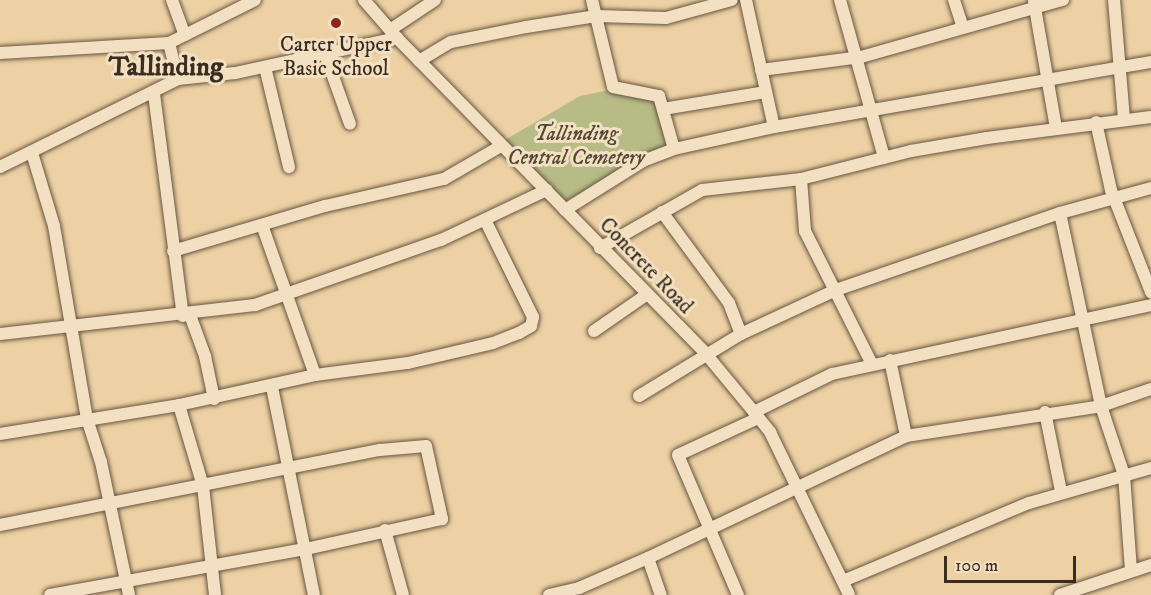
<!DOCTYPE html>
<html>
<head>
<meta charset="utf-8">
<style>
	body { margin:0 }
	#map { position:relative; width:1151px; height:595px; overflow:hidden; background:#edd0a3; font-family:"IM FELL DW Pica",serif }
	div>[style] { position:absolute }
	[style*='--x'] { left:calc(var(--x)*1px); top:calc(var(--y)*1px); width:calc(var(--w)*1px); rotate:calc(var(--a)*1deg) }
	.green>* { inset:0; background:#b7bb86 }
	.roads { filter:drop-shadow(0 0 2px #665640) drop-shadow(0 0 2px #665640) }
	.minor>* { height:12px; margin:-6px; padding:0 6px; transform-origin:6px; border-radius:6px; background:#f3e0c3 }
	.dots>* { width:16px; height:16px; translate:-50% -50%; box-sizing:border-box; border:3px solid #f3e0c3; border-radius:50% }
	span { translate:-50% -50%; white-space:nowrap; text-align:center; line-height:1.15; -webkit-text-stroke:6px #f3e0c3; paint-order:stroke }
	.poi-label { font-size:21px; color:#392d1f }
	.park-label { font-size:21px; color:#524934; font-style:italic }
	.street-label { font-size:21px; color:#392d1f }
	.district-label { font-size:27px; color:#392d1f; font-weight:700 }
	.scale { position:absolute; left:944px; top:556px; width:132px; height:27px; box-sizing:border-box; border:3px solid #392d1f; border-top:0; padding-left:8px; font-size:18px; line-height:21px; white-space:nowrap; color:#392d1f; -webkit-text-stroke:4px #f3e0c3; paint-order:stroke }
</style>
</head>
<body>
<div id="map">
	<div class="green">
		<div style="clip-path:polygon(610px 90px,656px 97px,669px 145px,565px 201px,505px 140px,580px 96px)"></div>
	</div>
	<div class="roads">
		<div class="minor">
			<div style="--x:172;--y:0;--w:37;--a:70"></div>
			<div style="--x:364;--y:0;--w:50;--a:49"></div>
			<div style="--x:397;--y:38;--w:442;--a:45.6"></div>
			<div style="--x:706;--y:354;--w:75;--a:50.4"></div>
			<div style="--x:754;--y:412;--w:26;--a:51"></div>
			<div style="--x:770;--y:432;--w:181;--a:64.1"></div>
			<div style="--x:592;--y:0;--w:89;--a:76.4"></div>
			<div style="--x:613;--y:87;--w:47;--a:11.1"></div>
			<div style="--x:659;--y:96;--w:55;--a:74.2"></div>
			<div style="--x:746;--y:0;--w:130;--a:77.6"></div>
			<div style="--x:840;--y:0;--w:164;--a:74.4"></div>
			<div style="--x:954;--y:0;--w:28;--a:72"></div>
			<div style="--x:1114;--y:0;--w:118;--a:85.2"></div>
			<div style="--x:1034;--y:2;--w:128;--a:80.1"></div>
			<div style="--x:390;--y:30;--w:54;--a:-33.7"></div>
			<div style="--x:169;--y:43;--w:37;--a:76"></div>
			<div style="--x:0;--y:53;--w:169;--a:-3.4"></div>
			<div style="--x:169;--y:43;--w:96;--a:-26.6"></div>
			<div style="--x:325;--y:54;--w:74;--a:70.3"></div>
			<div style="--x:419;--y:61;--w:37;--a:-31"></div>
			<div style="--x:451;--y:42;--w:76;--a:-11.3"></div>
			<div style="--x:526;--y:27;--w:71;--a:-8.9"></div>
			<div style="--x:596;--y:16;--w:70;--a:1.6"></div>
			<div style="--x:666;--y:18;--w:68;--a:-15.3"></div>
			<div style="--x:265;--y:67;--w:103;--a:76.5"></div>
			<div style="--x:761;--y:70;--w:101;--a:-7.4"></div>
			<div style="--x:861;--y:57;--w:210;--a:-15.8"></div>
			<div style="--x:154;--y:94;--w:224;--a:82.6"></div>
			<div style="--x:663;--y:109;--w:104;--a:-9.4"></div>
			<div style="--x:1096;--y:122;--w:70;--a:77.6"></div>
			<div style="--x:1111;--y:190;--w:110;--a:68.6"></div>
			<div style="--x:32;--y:153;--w:76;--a:73.2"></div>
			<div style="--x:54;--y:226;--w:196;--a:80.3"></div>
			<div style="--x:87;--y:419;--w:45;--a:72"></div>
			<div style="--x:101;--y:462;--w:136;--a:78.1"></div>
			<div style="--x:0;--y:167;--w:199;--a:-26.3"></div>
			<div style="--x:178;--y:79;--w:57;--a:-6"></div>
			<div style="--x:235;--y:73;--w:166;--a:-12.2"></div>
			<div style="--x:801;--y:179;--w:52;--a:85.6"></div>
			<div style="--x:805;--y:231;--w:149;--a:63.3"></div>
			<div style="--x:565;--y:210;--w:92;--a:-32.1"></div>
			<div style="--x:643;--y:161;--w:33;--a:-21"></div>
			<div style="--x:674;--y:149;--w:102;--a:-12.4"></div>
			<div style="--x:774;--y:127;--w:383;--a:-9.8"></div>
			<div style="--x:662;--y:212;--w:113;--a:53.6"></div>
			<div style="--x:729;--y:303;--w:33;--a:69"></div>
			<div style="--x:1060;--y:213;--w:197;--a:78"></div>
			<div style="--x:1101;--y:406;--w:73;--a:71.6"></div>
			<div style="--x:1124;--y:475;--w:96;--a:85.8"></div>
			<div style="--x:262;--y:225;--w:159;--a:70.5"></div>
			<div style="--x:600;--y:248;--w:117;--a:-29.6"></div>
			<div style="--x:702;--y:190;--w:100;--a:-6.3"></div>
			<div style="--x:801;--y:179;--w:114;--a:-14.3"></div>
			<div style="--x:911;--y:151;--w:77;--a:-9.7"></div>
			<div style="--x:987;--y:138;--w:165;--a:-7.3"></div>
			<div style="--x:173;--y:251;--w:159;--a:-16.5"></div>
			<div style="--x:325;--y:206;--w:122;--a:-12.8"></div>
			<div style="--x:444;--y:179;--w:66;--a:-30.1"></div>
			<div style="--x:190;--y:315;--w:44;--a:69.9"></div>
			<div style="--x:205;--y:356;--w:44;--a:78.2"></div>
			<div style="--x:594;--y:331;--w:63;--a:-34.7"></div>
			<div style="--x:0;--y:334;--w:257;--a:-6.5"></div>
			<div style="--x:255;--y:305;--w:197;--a:-19.3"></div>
			<div style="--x:441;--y:240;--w:117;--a:-25.3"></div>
			<div style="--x:890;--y:360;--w:78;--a:78.1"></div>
			<div style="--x:272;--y:387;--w:212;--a:78.6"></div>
			<div style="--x:639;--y:396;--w:119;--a:-31.3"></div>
			<div style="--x:741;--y:334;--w:105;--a:-24.9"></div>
			<div style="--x:836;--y:290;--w:237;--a:-19"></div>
			<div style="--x:1060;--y:213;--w:94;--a:-15.4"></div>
			<div style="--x:179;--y:405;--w:84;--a:73.5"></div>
			<div style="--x:203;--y:486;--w:110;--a:83.7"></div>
			<div style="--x:754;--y:412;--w:87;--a:-26"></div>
			<div style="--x:832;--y:374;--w:326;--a:-12.2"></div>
			<div style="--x:1045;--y:412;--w:81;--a:78.6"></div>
			<div style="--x:0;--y:434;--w:181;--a:-9.2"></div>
			<div style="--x:179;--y:405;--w:139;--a:-12.4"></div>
			<div style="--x:315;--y:375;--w:94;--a:-7.4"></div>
			<div style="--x:408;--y:363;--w:87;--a:-13.2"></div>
			<div style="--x:493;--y:343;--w:28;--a:-21"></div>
			<div style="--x:519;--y:333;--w:14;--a:-30"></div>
			<div style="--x:531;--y:326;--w:9;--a:-77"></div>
			<div style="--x:533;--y:317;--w:108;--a:-116.3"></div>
			<div style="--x:0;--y:525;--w:387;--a:-11.2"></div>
			<div style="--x:380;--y:450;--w:46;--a:-5"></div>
			<div style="--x:426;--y:446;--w:75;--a:77.6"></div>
			<div style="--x:442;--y:519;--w:140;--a:167.6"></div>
			<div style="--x:305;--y:549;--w:259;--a:169.8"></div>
			<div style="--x:385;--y:530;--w:67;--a:74.5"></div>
			<div style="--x:648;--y:558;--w:39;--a:71"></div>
			<div style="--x:843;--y:581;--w:202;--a:-22.8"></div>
			<div style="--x:1029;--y:503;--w:127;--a:-16"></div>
			<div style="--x:549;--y:595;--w:31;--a:-13"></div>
			<div style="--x:579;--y:588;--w:75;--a:-23.5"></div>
			<div style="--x:648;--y:558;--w:285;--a:-25.3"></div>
			<div style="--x:906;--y:436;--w:197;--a:-8.7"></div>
			<div style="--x:1101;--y:406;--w:53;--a:-18.8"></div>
			<div style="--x:738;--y:595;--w:152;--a:-113.2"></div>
			<div style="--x:678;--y:455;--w:88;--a:-24.8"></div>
			<div style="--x:1060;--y:595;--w:96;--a:-18.2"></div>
		</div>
	</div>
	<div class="dots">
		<div style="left:336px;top:23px;background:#8f2418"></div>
	</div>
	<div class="poi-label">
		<span style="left:336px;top:57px">Carter Upper<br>Basic School</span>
	</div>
	<div class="park-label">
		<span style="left:576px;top:146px">Tallinding<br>Central Cemetery</span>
	</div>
	<div class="street-label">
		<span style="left:646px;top:266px;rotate:46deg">Concrete Road</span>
	</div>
	<div class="district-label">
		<span style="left:166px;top:68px">Tallinding</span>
	</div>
	<div class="scale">100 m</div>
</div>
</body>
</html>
